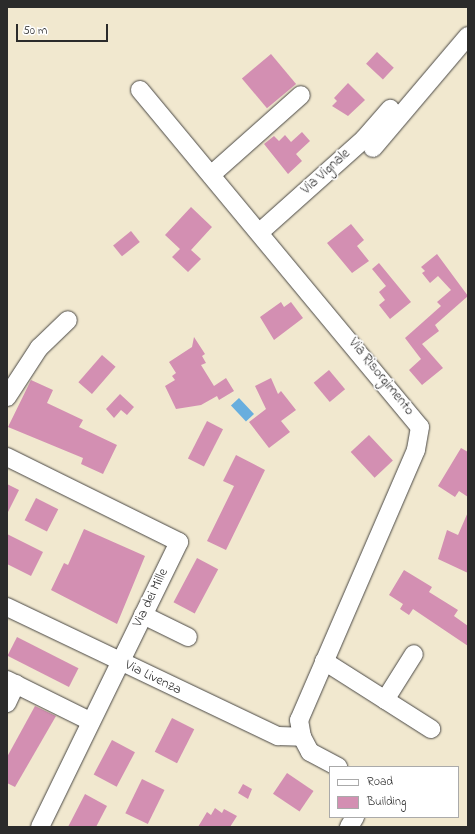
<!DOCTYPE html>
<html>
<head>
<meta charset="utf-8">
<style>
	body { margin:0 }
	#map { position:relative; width:475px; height:834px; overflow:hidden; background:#f1e8cf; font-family:"Indie Flower",sans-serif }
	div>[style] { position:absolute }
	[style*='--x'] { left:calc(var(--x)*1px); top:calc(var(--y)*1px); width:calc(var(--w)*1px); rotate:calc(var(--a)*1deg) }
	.water>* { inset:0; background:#68aede; transform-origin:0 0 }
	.building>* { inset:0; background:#d38fb2; transform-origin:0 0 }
	.roads { filter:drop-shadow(0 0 1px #494744) drop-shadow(0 0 1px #494744) }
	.minor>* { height:18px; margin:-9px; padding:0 9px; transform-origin:9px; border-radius:9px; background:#fff }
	span { translate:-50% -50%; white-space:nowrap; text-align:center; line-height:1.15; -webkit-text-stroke:3.5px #fff; paint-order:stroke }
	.street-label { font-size:14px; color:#2b2b2b }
	.frame { position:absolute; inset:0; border:8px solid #2b2b2b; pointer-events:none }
	.legend { position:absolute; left:329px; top:766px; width:130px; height:52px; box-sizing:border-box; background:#fff; border:1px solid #aaa; margin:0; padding:5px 7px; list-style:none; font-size:12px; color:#2b2b2b }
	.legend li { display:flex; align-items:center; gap:8px; height:20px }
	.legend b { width:20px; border:1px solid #aaa }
	.scale { position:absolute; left:16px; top:24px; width:92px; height:18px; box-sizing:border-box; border:2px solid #2b2b2b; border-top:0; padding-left:5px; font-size:12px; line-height:14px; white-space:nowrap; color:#2b2b2b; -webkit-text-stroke:3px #fff; paint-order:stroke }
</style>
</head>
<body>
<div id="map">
	<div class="water">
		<div style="left:239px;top:398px;width:22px;height:11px;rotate:47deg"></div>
	</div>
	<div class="building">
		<div style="left:377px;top:52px;width:23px;height:16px;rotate:43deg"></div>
		<div style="left:271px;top:54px;width:39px;height:38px;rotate:50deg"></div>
		<div style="clip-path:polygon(348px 83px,365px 100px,348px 116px,332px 106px,337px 101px,334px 98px)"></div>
		<div style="clip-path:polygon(302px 132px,310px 141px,296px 154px,302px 161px,288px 174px,264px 144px,274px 136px,279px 141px,285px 135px,291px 142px)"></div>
		<div style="clip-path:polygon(191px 207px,212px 227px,191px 250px,201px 259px,188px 272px,172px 257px,180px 249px,165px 235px)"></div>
		<div style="clip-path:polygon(351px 224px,364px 240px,357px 246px,369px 261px,352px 273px,327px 243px)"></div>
		<div style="left:131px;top:231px;width:14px;height:23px;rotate:51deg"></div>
		<div style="clip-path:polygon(437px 254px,468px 296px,435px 325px,439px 331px,422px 344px,443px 368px,422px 385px,409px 370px,421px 359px,405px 338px,441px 306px,437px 302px,451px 290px,438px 276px,430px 283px,422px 273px,425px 271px,421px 267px)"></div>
		<div style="clip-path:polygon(379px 263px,411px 302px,390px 319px,379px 305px,385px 300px,379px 292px,386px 286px,372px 269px)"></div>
		<div style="clip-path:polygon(281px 302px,284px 307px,291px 302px,303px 318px,274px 340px,260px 317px)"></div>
		<div style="clip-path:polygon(194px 337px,205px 354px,202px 356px,206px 363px,201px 365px,214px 386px,226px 378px,234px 391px,219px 400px,217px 396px,201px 405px,176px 409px,165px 386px,175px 380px,172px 376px,176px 373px,169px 362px,192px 347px)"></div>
		<div style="left:102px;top:355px;width:18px;height:36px;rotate:41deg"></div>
		<div style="left:329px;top:370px;width:25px;height:20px;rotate:50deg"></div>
		<div style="clip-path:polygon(271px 378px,278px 394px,281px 391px,296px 410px,281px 421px,290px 432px,269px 448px,249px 422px,266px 409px,255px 386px)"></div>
		<div style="clip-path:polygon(31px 380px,53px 390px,47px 403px,83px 420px,79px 427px,117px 445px,103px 474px,81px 464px,83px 458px,8px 427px)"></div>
		<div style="clip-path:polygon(120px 394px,134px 407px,127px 415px,121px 410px,114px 418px,106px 409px)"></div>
		<div style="left:207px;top:421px;width:18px;height:42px;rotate:27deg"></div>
		<div style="left:369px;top:435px;width:35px;height:25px;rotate:47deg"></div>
		<div style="clip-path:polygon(461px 448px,468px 452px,468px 497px,459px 491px,455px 497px,438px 486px)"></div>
		<div style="clip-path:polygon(236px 455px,265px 470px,226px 550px,207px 541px,234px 486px,223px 481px)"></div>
		<div style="clip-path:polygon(7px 484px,19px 490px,7px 514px)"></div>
		<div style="left:36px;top:498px;width:25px;height:25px;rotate:27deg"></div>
		<div style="clip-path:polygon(468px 512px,468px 573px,438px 559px,447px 530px,458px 535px)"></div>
		<div style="clip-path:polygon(84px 529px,145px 556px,117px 624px,51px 590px,64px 563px,68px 565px)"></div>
		<div style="clip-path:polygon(7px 534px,43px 552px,31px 576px,7px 564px)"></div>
		<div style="left:197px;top:558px;width:24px;height:50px;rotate:28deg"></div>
		<div style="clip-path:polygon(404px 570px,432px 587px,429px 592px,458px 610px,454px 616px,468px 626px,468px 646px,413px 609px,409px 615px,400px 609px,403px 604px,389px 595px)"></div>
		<div style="left:17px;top:637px;width:69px;height:21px;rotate:27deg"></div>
		<div style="clip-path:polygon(35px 706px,56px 716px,15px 787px,7px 783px,7px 757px)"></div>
		<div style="left:172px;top:718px;width:25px;height:38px;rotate:27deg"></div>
		<div style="left:112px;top:740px;width:26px;height:39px;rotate:28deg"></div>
		<div style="left:287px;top:773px;width:32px;height:25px;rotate:34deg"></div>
		<div style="left:142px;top:779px;width:25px;height:38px;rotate:26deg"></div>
		<div style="clip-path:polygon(243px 784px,252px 789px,248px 799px,238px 793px)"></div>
		<div style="clip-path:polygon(85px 794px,107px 806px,96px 827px,68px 827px)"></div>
		<div style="clip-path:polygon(215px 808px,222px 813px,224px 809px,237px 816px,230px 827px,198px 827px,207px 812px,211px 815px)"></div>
	</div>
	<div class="roads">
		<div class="minor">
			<div style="--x:140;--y:90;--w:438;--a:50.3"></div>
			<div style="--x:420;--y:427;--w:23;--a:100"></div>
			<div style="--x:416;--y:450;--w:294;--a:113.4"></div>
			<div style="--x:299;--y:720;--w:17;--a:80"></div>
			<div style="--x:302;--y:737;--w:17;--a:62"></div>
			<div style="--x:310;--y:752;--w:32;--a:28"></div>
			<div style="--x:373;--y:148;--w:147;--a:-49.7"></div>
			<div style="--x:211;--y:175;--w:120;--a:-41.6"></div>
			<div style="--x:260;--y:232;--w:140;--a:-41.8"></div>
			<div style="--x:364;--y:139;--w:40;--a:-49"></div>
			<div style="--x:7;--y:397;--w:59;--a:-56.9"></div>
			<div style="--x:39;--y:348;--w:40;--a:-44"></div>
			<div style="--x:7;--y:457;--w:192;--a:26.3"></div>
			<div style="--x:179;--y:542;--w:317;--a:116"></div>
			<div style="--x:7;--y:607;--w:300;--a:25.5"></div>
			<div style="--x:278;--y:736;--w:24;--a:2"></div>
			<div style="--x:143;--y:615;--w:50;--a:26.1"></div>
			<div style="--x:324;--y:661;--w:127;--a:32.4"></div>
			<div style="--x:7;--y:680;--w:93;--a:26.3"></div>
			<div style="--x:385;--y:700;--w:54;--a:-57.8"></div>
			<div style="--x:7;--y:703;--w:21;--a:-65"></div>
			<div style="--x:349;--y:827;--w:12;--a:-59"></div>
		</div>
	</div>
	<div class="street-label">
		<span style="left:326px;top:172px;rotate:-42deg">Via Vignale</span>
		<span style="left:381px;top:377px;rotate:51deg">Via Risorgimento</span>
		<span style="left:151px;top:598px;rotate:-64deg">Via dei Mille</span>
		<span style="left:153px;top:678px;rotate:26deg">Via Livenza</span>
	</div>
	<div class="frame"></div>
	<ul class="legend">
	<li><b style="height:5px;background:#fff"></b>Road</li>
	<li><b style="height:11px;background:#d38fb2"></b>Building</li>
	</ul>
	<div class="scale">50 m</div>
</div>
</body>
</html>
